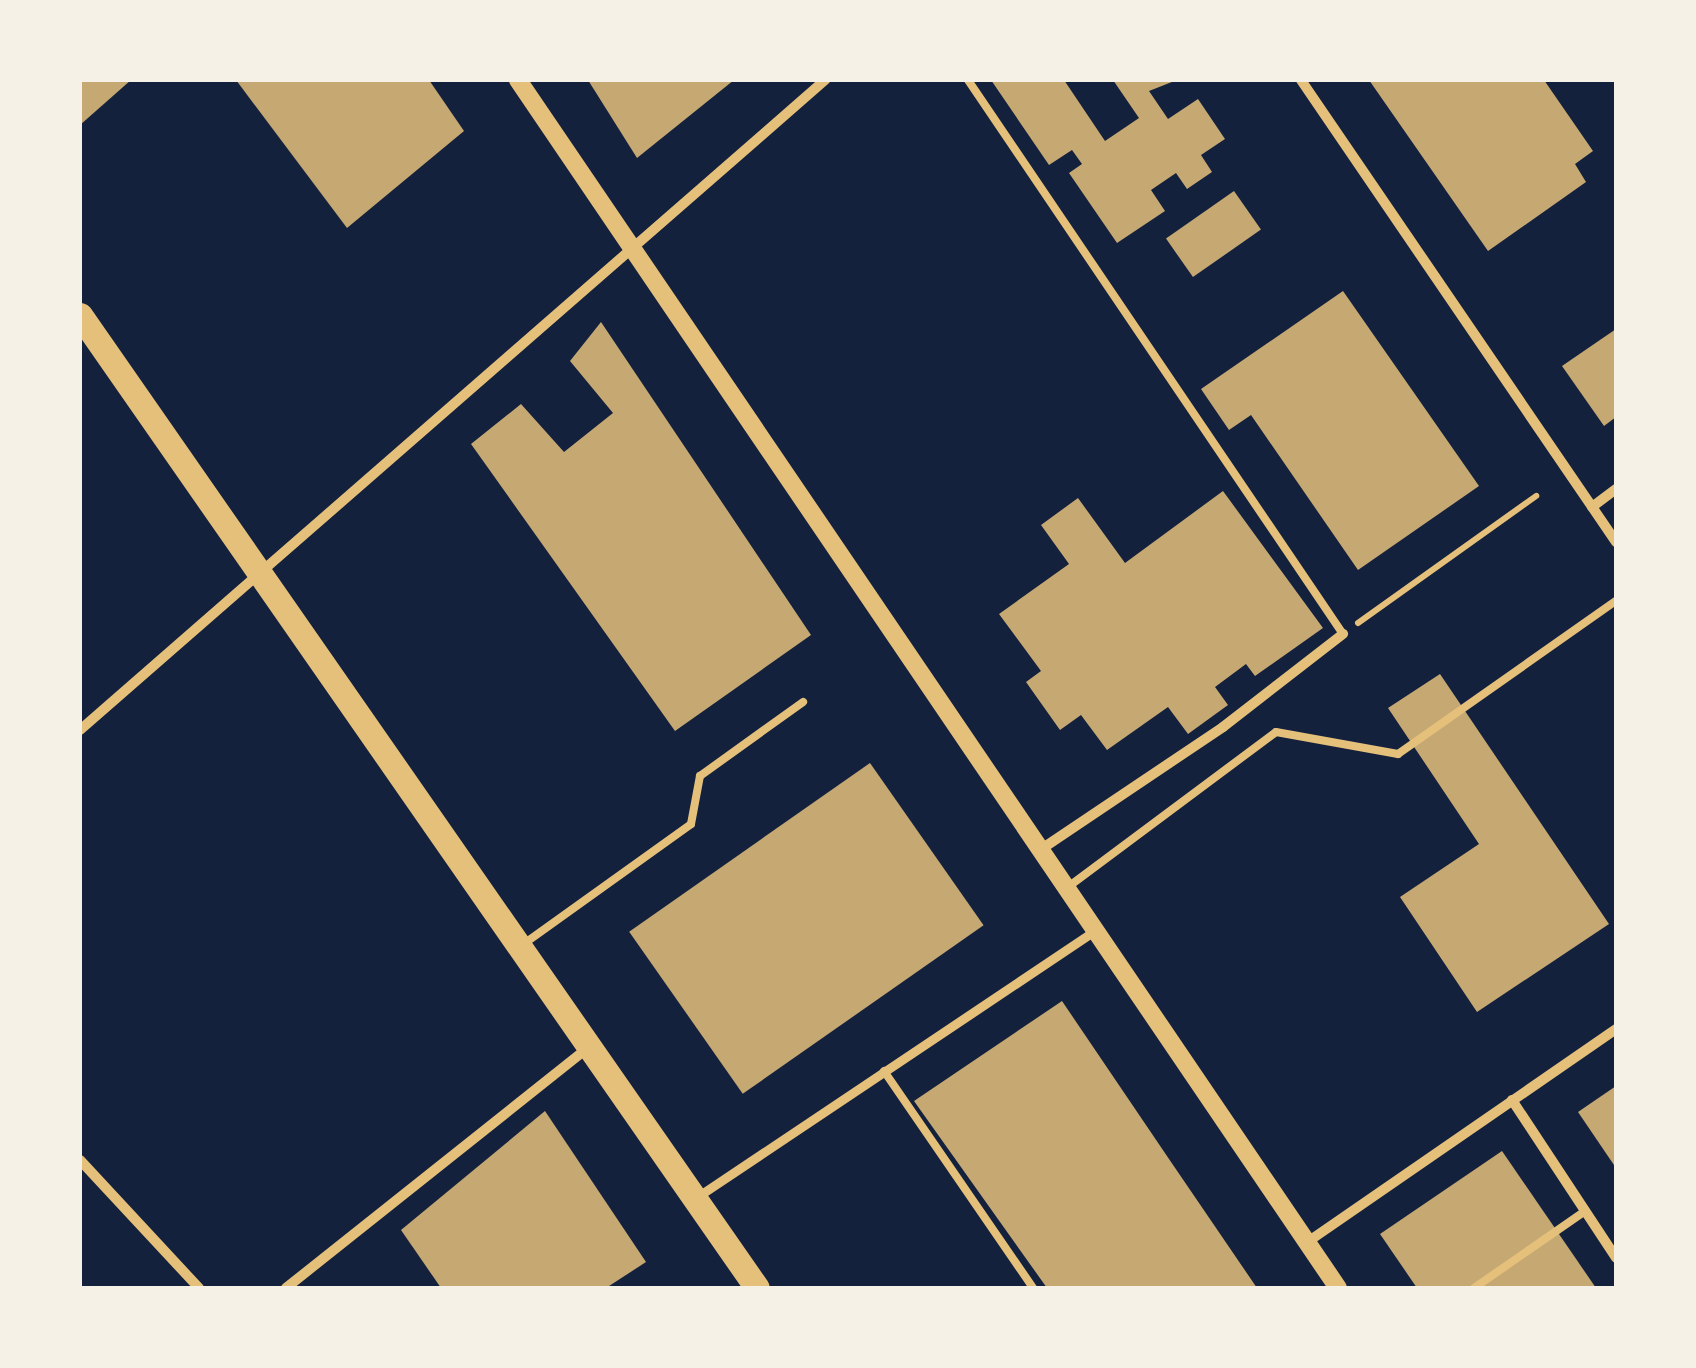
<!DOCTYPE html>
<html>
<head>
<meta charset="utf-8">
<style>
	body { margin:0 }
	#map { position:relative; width:1696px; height:1368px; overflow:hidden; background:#14213d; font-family:Cabin,sans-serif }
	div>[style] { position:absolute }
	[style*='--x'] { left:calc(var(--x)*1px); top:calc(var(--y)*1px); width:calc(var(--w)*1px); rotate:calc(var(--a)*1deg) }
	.building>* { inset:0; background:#c6a872; transform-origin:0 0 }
	.path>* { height:6px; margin:-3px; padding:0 3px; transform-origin:3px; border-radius:3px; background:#e5c07b }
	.service>* { height:8px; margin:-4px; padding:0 4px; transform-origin:4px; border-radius:4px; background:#e5c07b }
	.pedestrian>* { height:9px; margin:-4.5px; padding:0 4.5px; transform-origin:4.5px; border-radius:4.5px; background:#e5c07b }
	.minor>* { height:10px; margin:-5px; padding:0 5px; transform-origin:5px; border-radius:5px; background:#e5c07b }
	.tertiary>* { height:18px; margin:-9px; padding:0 9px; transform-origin:9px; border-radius:9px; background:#e5c07b }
	.primary>* { height:25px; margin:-12.5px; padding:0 12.5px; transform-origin:12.5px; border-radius:12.5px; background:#e5c07b }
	span { translate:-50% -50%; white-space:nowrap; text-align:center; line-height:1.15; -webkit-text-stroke:10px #f6f1e7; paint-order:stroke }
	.frame { position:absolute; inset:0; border:82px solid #f6f1e7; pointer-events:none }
</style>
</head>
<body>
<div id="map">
	<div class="building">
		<div style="clip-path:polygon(80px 80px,131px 80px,80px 125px)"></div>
		<div style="clip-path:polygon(236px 80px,429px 80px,464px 131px,347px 228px)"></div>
		<div style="clip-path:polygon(588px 80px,734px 80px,637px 158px)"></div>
		<div style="clip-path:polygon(991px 80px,1064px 80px,1105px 141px,1139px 118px,1113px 80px,1177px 80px,1149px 91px,1168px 119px,1198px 99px,1225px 139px,1201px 155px,1212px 172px,1187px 189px,1176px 173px,1151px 190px,1165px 211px,1117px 243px,1069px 173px,1082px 164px,1072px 150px,1049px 165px)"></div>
		<div style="clip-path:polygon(1369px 80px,1544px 80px,1593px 151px,1575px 164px,1586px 182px,1488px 251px)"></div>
		<div style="left:1234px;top:191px;width:47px;height:83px;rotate:55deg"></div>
		<div style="clip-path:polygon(1343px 291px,1479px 486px,1358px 570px,1251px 415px,1229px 430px,1201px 389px)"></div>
		<div style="clip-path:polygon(601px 322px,811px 635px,675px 731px,471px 444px,521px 404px,564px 452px,613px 413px,570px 361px)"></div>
		<div style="clip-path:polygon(1616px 329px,1616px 417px,1604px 426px,1562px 366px)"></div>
		<div style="clip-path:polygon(1223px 491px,1323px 628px,1255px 676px,1246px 664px,1215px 687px,1228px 705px,1188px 734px,1168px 707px,1107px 750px,1081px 715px,1060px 730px,1026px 682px,1041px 671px,999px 614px,1069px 564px,1041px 525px,1078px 498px,1125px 563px)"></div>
		<div style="clip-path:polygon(1440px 674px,1609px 924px,1477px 1012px,1400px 897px,1479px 844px,1388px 708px)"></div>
		<div style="left:870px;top:763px;width:198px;height:294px;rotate:55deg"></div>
		<div style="clip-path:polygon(1062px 1001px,1169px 1159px,1257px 1288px,1047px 1288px,914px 1101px)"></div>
		<div style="clip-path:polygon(1616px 1086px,1616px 1168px,1578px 1112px)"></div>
		<div style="clip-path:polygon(545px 1111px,646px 1262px,606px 1288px,441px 1288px,401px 1230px)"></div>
		<div style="clip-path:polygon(1502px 1151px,1596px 1288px,1417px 1288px,1380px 1234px)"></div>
	</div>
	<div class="path">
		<div style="--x:1358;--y:623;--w:219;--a:-35.5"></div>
	</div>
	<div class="service">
		<div style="--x:968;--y:80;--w:669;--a:55.91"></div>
		<div style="--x:1068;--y:887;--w:259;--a:-36.7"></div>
		<div style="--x:1276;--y:732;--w:124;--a:10.2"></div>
		<div style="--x:1398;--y:754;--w:266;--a:-35.1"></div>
		<div style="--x:525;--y:943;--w:204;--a:-35.6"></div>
		<div style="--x:691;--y:824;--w:49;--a:-79.4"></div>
		<div style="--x:700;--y:776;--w:127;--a:-35.7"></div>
		<div style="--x:884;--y:1071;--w:263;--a:55.5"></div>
		<div style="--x:1474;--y:1288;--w:135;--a:-34.7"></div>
	</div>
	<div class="pedestrian">
		<div style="--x:697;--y:1197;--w:478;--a:-33.8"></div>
	</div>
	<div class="minor">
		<div style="--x:1301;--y:80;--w:559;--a:55.71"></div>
		<div style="--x:1592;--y:507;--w:30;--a:-37"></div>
		<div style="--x:80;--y:730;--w:989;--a:-41.1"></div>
		<div style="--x:1040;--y:850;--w:220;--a:-33.9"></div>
		<div style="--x:1223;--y:727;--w:152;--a:-37.8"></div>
		<div style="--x:1512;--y:1100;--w:189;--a:56.6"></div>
		<div style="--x:80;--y:1160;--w:175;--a:47.1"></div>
		<div style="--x:1306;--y:1243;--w:377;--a:-34.6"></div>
		<div style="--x:286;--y:1288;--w:384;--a:-38.5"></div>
	</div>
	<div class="tertiary">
		<div style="--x:518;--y:80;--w:1460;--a:55.83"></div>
	</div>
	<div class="primary">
		<div style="--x:80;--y:315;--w:1185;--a:55.17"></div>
	</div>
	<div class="frame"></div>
</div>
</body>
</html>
